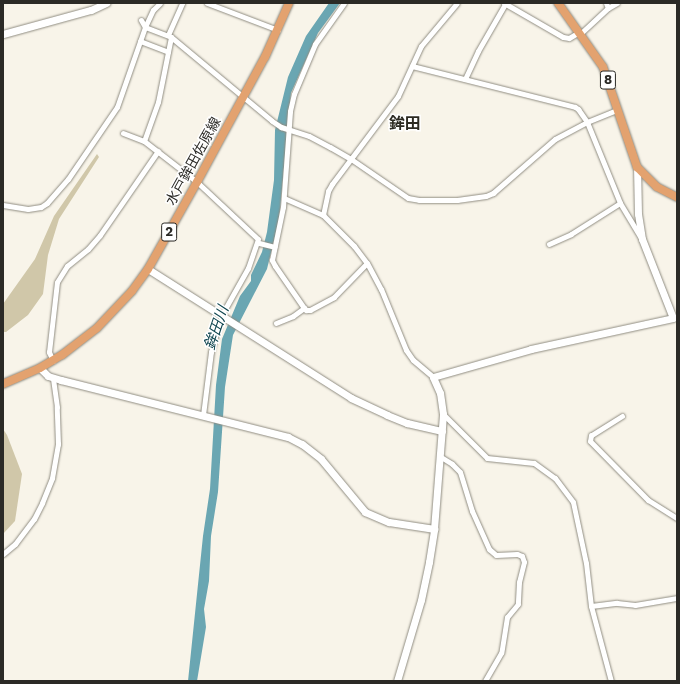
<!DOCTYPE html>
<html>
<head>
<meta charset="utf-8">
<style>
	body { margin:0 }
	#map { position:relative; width:680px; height:684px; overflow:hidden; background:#f8f4e9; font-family:"Work Sans","Noto Sans JP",sans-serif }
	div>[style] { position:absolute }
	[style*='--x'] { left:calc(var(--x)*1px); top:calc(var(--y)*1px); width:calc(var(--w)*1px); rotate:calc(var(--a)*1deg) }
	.green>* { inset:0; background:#d0c7a9 }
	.water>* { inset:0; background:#6aa6b2 }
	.roads { filter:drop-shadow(0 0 1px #908d82) drop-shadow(0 0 1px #908d82) }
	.street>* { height:5px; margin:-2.5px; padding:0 2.5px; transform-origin:2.5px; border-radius:2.5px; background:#fff }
	.secondary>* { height:7px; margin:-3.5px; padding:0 3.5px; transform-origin:3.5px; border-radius:3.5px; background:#fff }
	.primary>* { height:8px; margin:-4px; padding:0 4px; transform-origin:4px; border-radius:4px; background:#e3a26f }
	span { translate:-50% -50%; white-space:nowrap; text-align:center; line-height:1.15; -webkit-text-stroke:3px #fff; paint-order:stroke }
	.shield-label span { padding:1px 3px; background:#fff; border:1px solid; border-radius:3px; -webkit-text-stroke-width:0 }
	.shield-label { font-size:13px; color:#2b2a26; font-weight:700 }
	.street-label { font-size:14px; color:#2b2a26 }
	.water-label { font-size:15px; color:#0f454f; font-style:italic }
	.quarter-label { font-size:16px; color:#2c2a21; font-weight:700 }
	.frame { position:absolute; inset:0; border:4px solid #2b2a26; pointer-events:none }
</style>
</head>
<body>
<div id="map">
	<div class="green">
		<div style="clip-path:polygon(97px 154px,99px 157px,59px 219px,48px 255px,43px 294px,28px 315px,6px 332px,3px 332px,3px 304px,35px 259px,54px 216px)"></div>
		<div style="clip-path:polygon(3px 429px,7px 435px,22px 474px,15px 521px,3px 534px)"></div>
	</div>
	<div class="water">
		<div style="clip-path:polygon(329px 3px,340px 3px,318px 33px,291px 93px,279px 220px,267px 269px,233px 335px,225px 387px,218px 492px,211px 536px,209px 581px,204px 609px,206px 627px,197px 681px,188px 681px,203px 536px,210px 489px,216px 385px,222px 339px,240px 296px,251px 281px,251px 275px,262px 252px,267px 232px,274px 180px,275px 130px,288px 77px,306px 36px)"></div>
	</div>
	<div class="roads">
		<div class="street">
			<div style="--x:207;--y:3;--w:76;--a:20.8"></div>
			<div style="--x:504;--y:3;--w:68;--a:30"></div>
			<div style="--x:563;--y:37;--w:6;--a:9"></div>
			<div style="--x:569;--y:38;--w:12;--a:-31"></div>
			<div style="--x:608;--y:8;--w:10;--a:-29"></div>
			<div style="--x:141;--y:20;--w:8;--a:60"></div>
			<div style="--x:145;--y:27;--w:28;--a:21"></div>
			<div style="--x:171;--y:37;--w:131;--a:39.7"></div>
			<div style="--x:272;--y:121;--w:11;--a:34"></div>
			<div style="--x:281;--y:127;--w:29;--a:18"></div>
			<div style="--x:309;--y:136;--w:24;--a:28"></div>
			<div style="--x:330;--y:147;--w:24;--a:30"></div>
			<div style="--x:351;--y:159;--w:69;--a:34.4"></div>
			<div style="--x:408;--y:198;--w:11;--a:10"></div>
			<div style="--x:419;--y:200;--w:38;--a:0"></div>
			<div style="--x:457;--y:200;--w:29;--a:-8"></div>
			<div style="--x:486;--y:196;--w:8;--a:-23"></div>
			<div style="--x:493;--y:193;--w:82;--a:-41.1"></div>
			<div style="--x:555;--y:139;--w:36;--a:-28"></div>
			<div style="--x:587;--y:122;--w:32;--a:-22"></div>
			<div style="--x:580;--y:34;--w:38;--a:-43"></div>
			<div style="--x:608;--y:8;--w:5;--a:-112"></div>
			<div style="--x:168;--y:35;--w:35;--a:-66"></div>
			<div style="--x:171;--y:37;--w:66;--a:101.3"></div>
			<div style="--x:158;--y:102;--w:41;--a:109.7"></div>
			<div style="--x:144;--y:141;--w:67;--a:37.7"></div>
			<div style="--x:197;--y:182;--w:83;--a:43.1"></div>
			<div style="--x:258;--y:239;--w:31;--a:109"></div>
			<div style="--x:248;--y:268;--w:55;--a:119.4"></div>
			<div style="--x:140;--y:41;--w:30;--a:21"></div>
			<div style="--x:412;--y:66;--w:168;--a:14.1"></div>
			<div style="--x:575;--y:107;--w:4;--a:34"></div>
			<div style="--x:578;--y:109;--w:16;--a:55"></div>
			<div style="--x:587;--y:122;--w:87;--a:67.8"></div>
			<div style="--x:620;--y:203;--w:41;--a:59"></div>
			<div style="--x:465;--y:79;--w:31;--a:-65"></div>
			<div style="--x:478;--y:51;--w:54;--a:-60.1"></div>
			<div style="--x:123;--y:133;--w:22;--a:21"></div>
			<div style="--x:284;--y:198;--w:43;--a:23.6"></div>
			<div style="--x:323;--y:215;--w:44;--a:45"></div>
			<div style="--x:354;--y:246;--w:21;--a:53"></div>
			<div style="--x:367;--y:263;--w:30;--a:62"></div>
			<div style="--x:381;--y:289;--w:66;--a:67.7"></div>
			<div style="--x:406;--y:350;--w:12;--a:55"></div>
			<div style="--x:413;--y:360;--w:26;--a:40"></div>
			<div style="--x:3;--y:205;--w:25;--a:9"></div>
			<div style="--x:28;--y:209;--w:13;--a:-9"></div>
			<div style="--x:41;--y:207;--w:7;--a:-34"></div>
			<div style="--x:47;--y:203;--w:32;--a:-49"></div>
			<div style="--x:68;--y:179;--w:87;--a:-55.8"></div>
			<div style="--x:117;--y:107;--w:85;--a:-70.7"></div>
			<div style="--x:145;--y:27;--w:19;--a:-65"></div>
			<div style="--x:153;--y:10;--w:10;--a:-45"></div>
			<div style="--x:323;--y:215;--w:25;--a:-78"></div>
			<div style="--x:328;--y:191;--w:8;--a:-60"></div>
			<div style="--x:332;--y:184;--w:110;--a:-53.1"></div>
			<div style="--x:398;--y:96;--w:55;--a:-65.3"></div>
			<div style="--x:421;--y:46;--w:56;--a:-50.1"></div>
			<div style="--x:259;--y:243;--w:16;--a:14"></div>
			<div style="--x:549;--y:244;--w:24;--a:-24"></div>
			<div style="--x:571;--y:234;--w:58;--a:-32.3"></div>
			<div style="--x:304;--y:308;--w:51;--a:-124.6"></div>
			<div style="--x:275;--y:266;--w:7;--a:-117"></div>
			<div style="--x:272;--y:260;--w:54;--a:-78.3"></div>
			<div style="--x:283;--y:207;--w:96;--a:-85.8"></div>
			<div style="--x:290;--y:111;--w:17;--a:-77"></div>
			<div style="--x:294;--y:94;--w:54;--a:-67.2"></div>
			<div style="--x:315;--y:44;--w:50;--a:-54.7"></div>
			<div style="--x:276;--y:323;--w:18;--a:-22"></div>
			<div style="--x:293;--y:316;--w:14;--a:-36"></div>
			<div style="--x:304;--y:308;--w:3;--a:45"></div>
			<div style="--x:306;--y:310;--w:4;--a:0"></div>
			<div style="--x:310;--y:310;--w:27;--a:-28"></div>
			<div style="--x:334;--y:297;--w:47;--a:-45.9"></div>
			<div style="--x:53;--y:361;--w:10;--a:-114"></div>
			<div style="--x:49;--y:352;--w:70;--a:-83.5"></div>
			<div style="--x:57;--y:282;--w:19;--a:-58"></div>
			<div style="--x:67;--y:266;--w:27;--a:-39"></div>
			<div style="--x:88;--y:249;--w:18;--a:-49"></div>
			<div style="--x:100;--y:235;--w:102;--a:-55.4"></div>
			<div style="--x:443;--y:414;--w:62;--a:45"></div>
			<div style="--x:487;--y:458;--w:47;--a:6.1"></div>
			<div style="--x:534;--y:463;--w:26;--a:36"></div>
			<div style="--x:555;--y:478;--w:30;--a:53"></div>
			<div style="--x:573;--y:502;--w:62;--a:78"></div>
			<div style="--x:586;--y:563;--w:43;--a:83.4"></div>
			<div style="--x:591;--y:606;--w:78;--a:75.1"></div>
			<div style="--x:203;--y:415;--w:64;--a:-82.8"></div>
			<div style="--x:211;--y:352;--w:20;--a:-75"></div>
			<div style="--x:216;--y:333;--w:18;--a:-68"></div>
			<div style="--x:622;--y:416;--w:36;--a:148"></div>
			<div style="--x:591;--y:435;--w:6;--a:99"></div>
			<div style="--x:590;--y:441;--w:83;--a:45.5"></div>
			<div style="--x:648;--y:500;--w:34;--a:32"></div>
			<div style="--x:441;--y:457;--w:13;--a:32"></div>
			<div style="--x:452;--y:464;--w:11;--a:45"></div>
			<div style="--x:460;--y:472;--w:41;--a:72.9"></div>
			<div style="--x:472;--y:511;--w:42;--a:65.9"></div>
			<div style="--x:489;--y:549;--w:9;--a:41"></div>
			<div style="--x:496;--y:555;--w:21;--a:-3"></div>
			<div style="--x:517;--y:554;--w:5;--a:22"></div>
			<div style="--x:522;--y:556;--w:6;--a:72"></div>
			<div style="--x:524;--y:562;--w:21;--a:104"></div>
			<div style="--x:519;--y:582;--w:22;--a:93"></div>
			<div style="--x:518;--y:604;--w:17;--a:130"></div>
			<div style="--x:507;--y:617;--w:36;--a:99"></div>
			<div style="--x:501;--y:653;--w:32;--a:120"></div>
			<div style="--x:3;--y:554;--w:16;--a:-40"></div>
			<div style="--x:15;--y:544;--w:31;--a:-53"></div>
			<div style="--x:34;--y:519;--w:18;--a:-63"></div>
			<div style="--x:42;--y:503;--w:27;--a:-68"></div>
			<div style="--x:52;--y:478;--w:35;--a:-80"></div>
			<div style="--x:58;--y:444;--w:37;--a:-92"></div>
			<div style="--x:57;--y:407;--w:30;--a:-98"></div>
			<div style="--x:591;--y:606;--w:26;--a:-7"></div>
			<div style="--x:617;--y:603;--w:18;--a:6"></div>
			<div style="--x:635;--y:605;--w:43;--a:-9.5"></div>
		</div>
		<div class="secondary">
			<div style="--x:3;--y:34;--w:91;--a:-15.3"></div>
			<div style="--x:91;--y:10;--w:17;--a:-25"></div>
			<div style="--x:148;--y:269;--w:241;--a:32.4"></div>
			<div style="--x:351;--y:398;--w:40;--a:25"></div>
			<div style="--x:387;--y:415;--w:22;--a:22"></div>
			<div style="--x:407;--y:423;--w:36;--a:13"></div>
			<div style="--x:40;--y:368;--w:11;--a:45"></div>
			<div style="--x:48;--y:376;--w:14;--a:17"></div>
			<div style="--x:61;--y:380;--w:234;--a:14.1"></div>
			<div style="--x:288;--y:437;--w:16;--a:27"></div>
			<div style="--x:302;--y:444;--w:24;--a:38"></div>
			<div style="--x:321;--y:459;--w:69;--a:50.3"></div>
			<div style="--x:365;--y:512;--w:26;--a:23"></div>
			<div style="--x:389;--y:522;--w:46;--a:8.8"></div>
			<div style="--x:397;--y:681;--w:84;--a:-73.5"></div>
			<div style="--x:421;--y:600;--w:39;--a:-78"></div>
			<div style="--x:429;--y:562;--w:33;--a:-81"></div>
			<div style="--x:434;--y:529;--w:115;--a:-85.5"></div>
			<div style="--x:443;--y:414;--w:21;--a:-98"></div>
			<div style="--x:440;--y:393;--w:17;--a:-114"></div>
			<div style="--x:433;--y:377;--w:102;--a:-15.9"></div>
			<div style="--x:531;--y:349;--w:145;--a:-12.3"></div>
			<div style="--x:673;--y:318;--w:85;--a:-111.4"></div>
			<div style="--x:642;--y:239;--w:25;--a:-99"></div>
			<div style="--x:638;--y:214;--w:47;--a:-91.2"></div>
		</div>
		<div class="primary">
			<div style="--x:558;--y:3;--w:78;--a:54.9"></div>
			<div style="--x:603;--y:67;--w:106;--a:71.2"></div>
			<div style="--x:637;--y:167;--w:28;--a:45"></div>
			<div style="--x:657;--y:187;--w:22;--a:27"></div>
			<div style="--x:3;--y:384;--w:40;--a:-23.4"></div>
			<div style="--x:40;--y:368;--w:26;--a:-31"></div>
			<div style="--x:62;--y:355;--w:44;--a:-37.6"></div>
			<div style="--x:97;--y:328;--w:51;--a:-46.6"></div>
			<div style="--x:132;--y:291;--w:27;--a:-54"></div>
			<div style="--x:148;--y:269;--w:100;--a:-60.6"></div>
			<div style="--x:197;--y:182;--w:142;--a:-61.5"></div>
			<div style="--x:265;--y:57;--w:59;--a:-66"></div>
		</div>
	</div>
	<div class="shield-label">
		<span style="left:608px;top:80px">8</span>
		<span style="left:169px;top:232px">2</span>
	</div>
	<div class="street-label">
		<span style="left:193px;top:161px;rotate:-61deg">水戸鉾田佐原線</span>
	</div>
	<div class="water-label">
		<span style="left:217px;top:328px;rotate:-71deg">鉾田川</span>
	</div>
	<div class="quarter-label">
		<span style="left:405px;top:124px">鉾田</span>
	</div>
	<div class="frame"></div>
</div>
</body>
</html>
